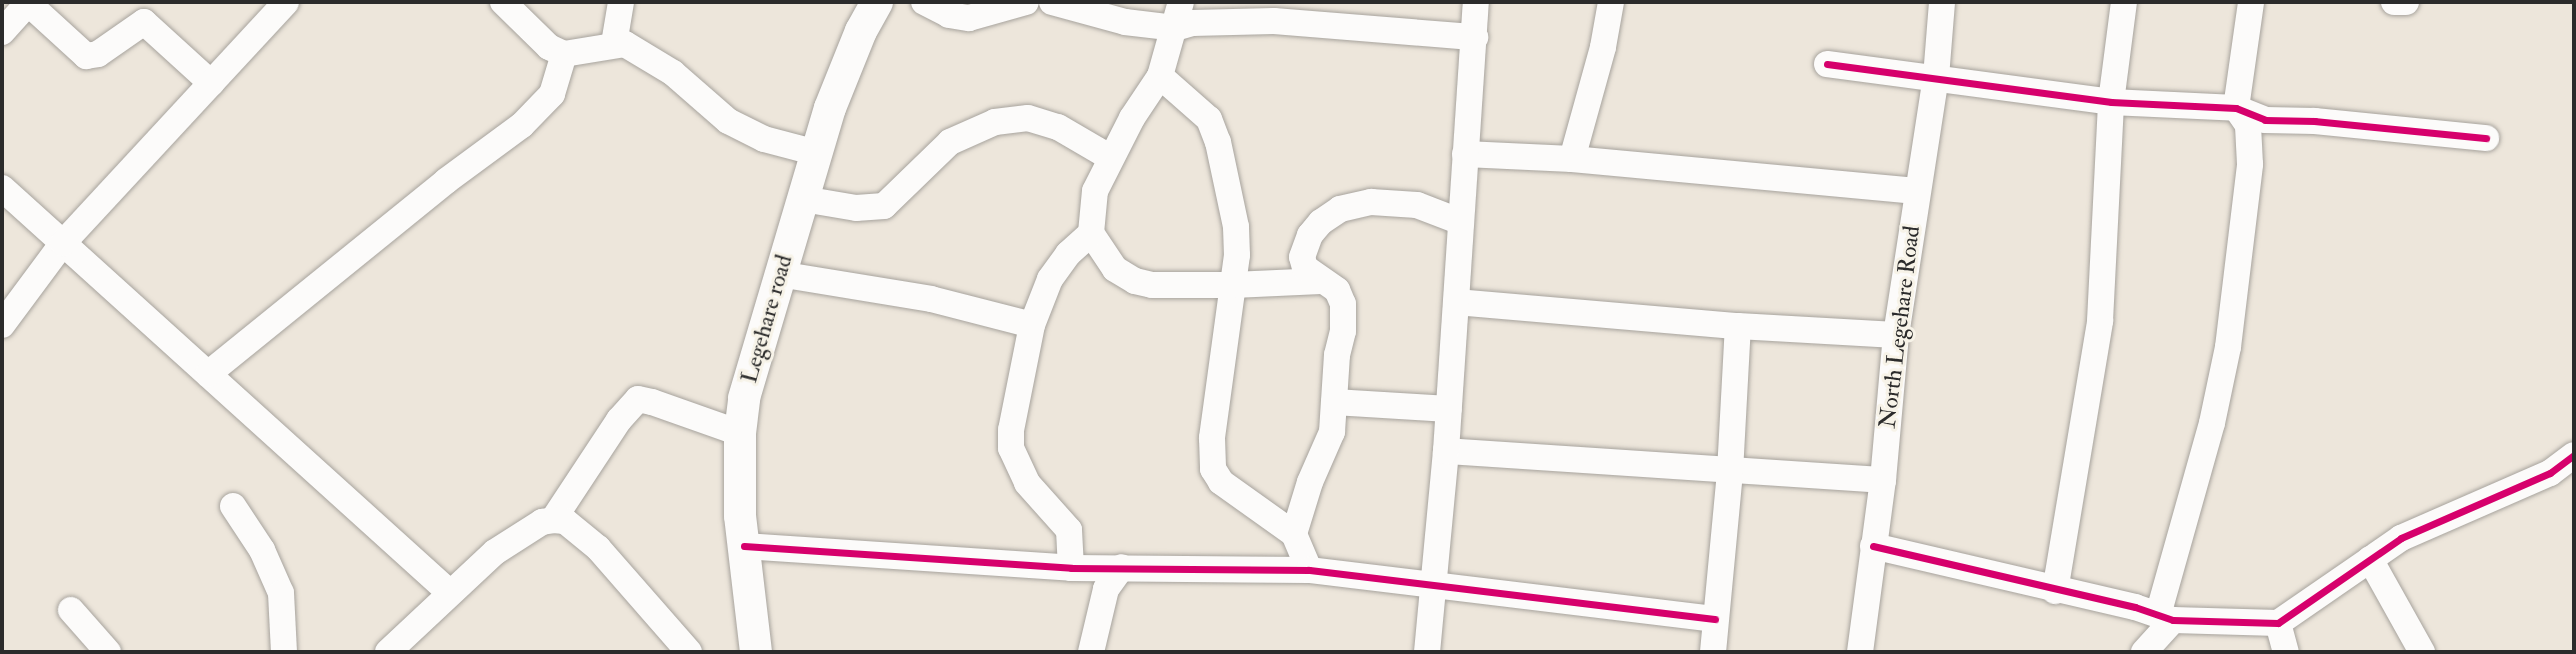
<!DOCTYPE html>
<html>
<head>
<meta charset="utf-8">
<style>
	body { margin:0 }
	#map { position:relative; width:2576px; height:654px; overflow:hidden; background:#ede6db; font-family:"IM FELL Double Pica",serif }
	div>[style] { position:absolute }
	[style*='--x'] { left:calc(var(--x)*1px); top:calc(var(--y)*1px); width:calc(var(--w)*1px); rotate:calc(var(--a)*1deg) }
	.roads { filter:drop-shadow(0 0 2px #a7a39d) drop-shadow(0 0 2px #a7a39d) }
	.minor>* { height:26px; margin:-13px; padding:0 13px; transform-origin:13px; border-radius:13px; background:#fcfbfa }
	.major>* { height:32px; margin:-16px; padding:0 16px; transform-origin:16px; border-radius:16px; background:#fcfbfa }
	.cycleway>* { height:7px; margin:-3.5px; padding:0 3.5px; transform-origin:3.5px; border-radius:3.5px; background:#d6006c }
	span { translate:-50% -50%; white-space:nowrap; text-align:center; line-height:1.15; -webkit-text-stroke:6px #f7f3e8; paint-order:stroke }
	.street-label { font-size:23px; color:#2b2b2b }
	.frame { position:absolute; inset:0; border:4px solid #2b2b2b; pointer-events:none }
</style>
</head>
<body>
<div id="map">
	<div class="roads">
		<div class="minor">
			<div style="--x:503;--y:2;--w:64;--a:44.4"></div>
			<div style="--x:549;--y:47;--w:17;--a:25"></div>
			<div style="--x:564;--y:54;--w:62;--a:-9.3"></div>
			<div style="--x:625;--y:44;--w:56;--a:31.1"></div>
			<div style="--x:673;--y:73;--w:73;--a:41.1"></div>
			<div style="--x:728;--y:121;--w:40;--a:26.6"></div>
			<div style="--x:764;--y:139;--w:55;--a:14.8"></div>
			<div style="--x:924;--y:2;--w:28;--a:27"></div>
			<div style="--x:949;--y:15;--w:20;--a:9"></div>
			<div style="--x:969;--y:18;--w:59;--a:-15.7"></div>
			<div style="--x:1052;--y:2;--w:76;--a:15.3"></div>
			<div style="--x:1125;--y:22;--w:50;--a:6.8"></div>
			<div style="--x:1175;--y:28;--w:18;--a:-16"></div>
			<div style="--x:1192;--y:23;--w:82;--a:-1.4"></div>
			<div style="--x:1274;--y:21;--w:202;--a:4.6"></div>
			<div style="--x:2394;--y:2;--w:12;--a:0"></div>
			<div style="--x:28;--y:3;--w:79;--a:42.4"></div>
			<div style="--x:86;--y:56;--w:12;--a:-9"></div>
			<div style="--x:98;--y:54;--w:56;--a:-34.8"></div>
			<div style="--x:144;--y:22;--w:91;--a:42.3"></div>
			<div style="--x:2;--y:32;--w:40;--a:-48"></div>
			<div style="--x:614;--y:44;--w:43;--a:-80.5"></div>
			<div style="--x:1827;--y:64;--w:287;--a:7.6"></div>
			<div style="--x:2111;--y:102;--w:125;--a:2.7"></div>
			<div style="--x:2236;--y:108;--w:31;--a:22"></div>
			<div style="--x:2265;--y:120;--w:50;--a:1.1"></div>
			<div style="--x:2315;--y:121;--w:172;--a:5.7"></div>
			<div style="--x:1160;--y:76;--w:65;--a:41.3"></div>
			<div style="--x:1209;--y:119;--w:25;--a:69"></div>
			<div style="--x:1218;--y:142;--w:87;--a:78"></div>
			<div style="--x:1236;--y:227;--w:28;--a:88"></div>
			<div style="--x:1237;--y:255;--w:185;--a:97.8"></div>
			<div style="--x:1212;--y:438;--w:31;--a:88"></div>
			<div style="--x:1213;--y:469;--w:15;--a:58"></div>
			<div style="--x:1221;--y:482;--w:90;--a:35.5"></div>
			<div style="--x:1294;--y:534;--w:39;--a:67"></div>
			<div style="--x:1465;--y:154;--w:107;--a:2.7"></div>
			<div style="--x:1572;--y:159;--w:346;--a:5.3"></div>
			<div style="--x:1572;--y:159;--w:116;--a:-74.5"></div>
			<div style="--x:1603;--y:47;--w:46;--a:-79.9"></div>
			<div style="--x:2;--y:188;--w:604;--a:42.11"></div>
			<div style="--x:803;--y:199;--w:54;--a:9.6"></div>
			<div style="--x:856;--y:208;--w:28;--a:-4"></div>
			<div style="--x:884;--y:206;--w:92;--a:-44.1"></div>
			<div style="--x:950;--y:142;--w:49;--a:-24"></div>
			<div style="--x:995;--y:122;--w:33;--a:-7"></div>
			<div style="--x:1028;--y:118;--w:31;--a:17"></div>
			<div style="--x:1058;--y:127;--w:61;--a:30.3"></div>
			<div style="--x:1091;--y:233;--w:43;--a:56.3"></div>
			<div style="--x:1115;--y:269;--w:23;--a:31"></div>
			<div style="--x:1135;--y:281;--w:17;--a:13"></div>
			<div style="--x:1152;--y:285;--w:81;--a:0"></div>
			<div style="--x:1233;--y:285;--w:88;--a:-2.6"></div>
			<div style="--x:779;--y:274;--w:154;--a:9.3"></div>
			<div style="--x:931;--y:299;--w:104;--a:14.4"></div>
			<div style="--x:1032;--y:325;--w:107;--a:101.3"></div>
			<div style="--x:1011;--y:430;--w:18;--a:90"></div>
			<div style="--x:1011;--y:448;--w:38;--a:65"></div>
			<div style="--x:1027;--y:483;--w:63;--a:48.2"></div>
			<div style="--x:1069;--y:530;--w:38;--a:87"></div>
			<div style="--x:1456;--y:302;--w:283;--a:4.9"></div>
			<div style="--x:1738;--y:326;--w:158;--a:3.3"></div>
			<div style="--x:2;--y:325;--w:102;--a:-53.4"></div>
			<div style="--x:63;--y:243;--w:328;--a:-47.2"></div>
			<div style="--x:1032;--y:325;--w:49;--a:-68.6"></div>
			<div style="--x:1050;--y:279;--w:31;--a:-54"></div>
			<div style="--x:1068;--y:254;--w:31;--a:-42"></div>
			<div style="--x:1091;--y:233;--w:42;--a:-84.6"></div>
			<div style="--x:1095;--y:191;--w:82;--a:-63.1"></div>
			<div style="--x:1132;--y:118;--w:50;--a:-56.3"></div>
			<div style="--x:1160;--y:76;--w:77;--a:-74.2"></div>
			<div style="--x:208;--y:374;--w:306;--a:-39"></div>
			<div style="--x:446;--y:181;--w:94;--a:-36.4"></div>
			<div style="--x:522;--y:125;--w:43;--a:-45.9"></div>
			<div style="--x:552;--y:94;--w:42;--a:-73.3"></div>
			<div style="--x:1334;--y:402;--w:115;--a:3.5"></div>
			<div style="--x:1446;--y:451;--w:438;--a:3.8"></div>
			<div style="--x:233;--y:506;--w:53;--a:56.6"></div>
			<div style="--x:262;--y:550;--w:47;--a:66.2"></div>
			<div style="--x:281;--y:593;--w:59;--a:87.1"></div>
			<div style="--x:553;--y:520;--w:120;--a:-56.6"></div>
			<div style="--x:619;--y:420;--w:28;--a:-48"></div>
			<div style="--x:638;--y:399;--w:14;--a:12"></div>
			<div style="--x:652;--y:402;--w:93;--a:19.4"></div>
			<div style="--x:1294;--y:534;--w:54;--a:-72.9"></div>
			<div style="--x:1310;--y:482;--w:55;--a:-66.3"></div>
			<div style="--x:1332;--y:432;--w:77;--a:-86.3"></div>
			<div style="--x:1337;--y:355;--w:25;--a:-76"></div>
			<div style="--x:1343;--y:331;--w:27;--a:-90"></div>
			<div style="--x:1343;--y:304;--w:15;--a:-113"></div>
			<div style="--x:1337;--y:290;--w:39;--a:-145"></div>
			<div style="--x:1305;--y:268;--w:11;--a:-105"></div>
			<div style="--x:1302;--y:257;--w:23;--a:-70"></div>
			<div style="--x:1310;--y:235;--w:17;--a:-50"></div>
			<div style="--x:1321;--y:222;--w:23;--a:-34"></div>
			<div style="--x:1340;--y:209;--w:32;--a:-13"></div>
			<div style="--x:1371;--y:202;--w:46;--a:3.7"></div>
			<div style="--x:1417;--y:205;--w:47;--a:21.1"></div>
			<div style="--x:744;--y:546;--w:328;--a:3.8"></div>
			<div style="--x:1071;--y:568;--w:238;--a:0.5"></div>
			<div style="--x:1309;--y:570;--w:409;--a:6.9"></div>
			<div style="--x:1873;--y:546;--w:269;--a:13.1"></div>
			<div style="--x:2135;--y:607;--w:40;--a:18.9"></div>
			<div style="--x:2173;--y:620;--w:105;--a:1.6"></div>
			<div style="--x:2278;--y:623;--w:150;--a:-34.6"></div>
			<div style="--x:2401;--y:538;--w:163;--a:-23.6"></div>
			<div style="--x:2550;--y:473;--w:30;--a:-37"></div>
			<div style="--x:2370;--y:559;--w:107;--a:60.8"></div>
			<div style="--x:2055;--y:591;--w:274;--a:-80.5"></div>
			<div style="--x:2100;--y:321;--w:219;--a:-87.1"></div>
			<div style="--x:2111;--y:102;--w:101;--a:-82.6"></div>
			<div style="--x:71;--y:610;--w:56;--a:48.6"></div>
			<div style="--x:2158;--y:615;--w:199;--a:-74.3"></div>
			<div style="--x:2212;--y:423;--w:78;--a:-78.1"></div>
			<div style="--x:2228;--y:347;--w:184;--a:-83.1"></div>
			<div style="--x:2250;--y:164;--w:39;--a:-93"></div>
			<div style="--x:2248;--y:125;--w:21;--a:-125"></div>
			<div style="--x:2236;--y:108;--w:107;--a:-81.9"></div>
			<div style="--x:2278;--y:623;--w:30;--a:75"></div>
			<div style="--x:388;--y:652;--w:146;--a:-43.1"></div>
			<div style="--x:495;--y:552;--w:56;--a:-32.6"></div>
			<div style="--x:542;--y:522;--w:11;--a:-10"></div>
			<div style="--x:553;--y:520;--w:12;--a:5"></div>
			<div style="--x:565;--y:521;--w:43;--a:39.3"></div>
			<div style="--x:598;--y:548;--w:138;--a:48.8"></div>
			<div style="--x:1091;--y:652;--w:65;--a:-76.6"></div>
			<div style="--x:1106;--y:589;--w:27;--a:-54"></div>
			<div style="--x:1427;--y:652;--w:202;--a:-84.6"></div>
			<div style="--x:1446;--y:451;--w:450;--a:-86.2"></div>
			<div style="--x:1713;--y:652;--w:181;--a:-84.6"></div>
			<div style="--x:1730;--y:472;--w:146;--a:-86.9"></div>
			<div style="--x:1860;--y:652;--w:174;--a:-82.4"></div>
			<div style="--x:1883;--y:480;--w:146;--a:-84.9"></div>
			<div style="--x:1896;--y:335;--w:261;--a:-81.2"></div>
			<div style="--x:1936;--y:77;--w:75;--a:-85.4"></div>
			<div style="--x:2144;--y:652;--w:43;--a:-47.8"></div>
		</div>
		<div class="major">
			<div style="--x:756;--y:652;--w:137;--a:-96.7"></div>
			<div style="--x:740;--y:516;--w:83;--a:-90"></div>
			<div style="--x:740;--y:433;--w:35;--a:-83"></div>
			<div style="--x:744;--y:398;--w:302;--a:-73.5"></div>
			<div style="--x:830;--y:108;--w:83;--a:-68.1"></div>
			<div style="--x:861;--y:31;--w:33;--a:-61"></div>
		</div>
	</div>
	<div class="cycleway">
		<div style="--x:1827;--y:64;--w:287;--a:7.6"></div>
		<div style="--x:2111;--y:102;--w:125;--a:2.7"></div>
		<div style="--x:2236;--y:108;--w:31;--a:22"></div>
		<div style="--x:2265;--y:120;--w:50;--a:1.1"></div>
		<div style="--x:2315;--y:121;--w:172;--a:5.7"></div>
		<div style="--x:744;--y:546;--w:328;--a:3.8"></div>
		<div style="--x:1071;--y:568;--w:238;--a:0.5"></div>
		<div style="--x:1309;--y:570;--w:409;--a:6.9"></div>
		<div style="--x:1873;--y:546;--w:269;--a:13.1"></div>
		<div style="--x:2135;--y:607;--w:40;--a:18.9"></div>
		<div style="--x:2173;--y:620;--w:105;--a:1.6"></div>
		<div style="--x:2278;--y:623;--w:150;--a:-34.6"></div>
		<div style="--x:2401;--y:538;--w:163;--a:-23.6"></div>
		<div style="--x:2550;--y:473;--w:30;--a:-37"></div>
	</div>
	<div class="street-label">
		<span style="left:767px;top:319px;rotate:-74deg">Legehare road</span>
		<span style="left:1900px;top:327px;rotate:-83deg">North Legehare Road</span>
	</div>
	<div class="frame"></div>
</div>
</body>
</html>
